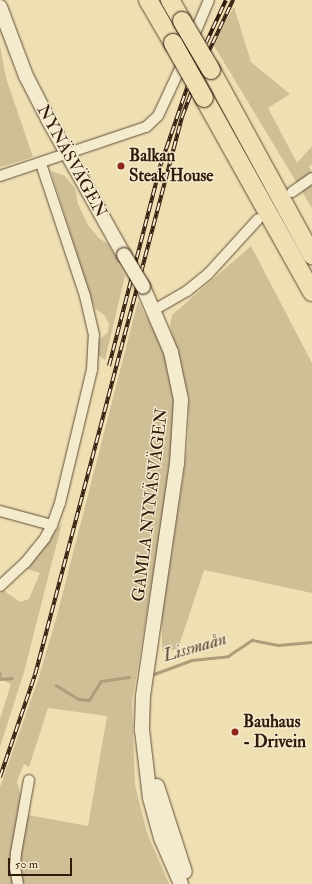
<!DOCTYPE html>
<html>
<head>
<meta charset="utf-8">
<style>
	body { margin:0 }
	#map { position:relative; width:312px; height:884px; overflow:hidden; background:#eee0b3; font-family:"IM FELL Double Pica",serif }
	div>[style] { position:absolute }
	[style*='--x'] { left:calc(var(--x)*1px); top:calc(var(--y)*1px); width:calc(var(--w)*1px); rotate:calc(var(--a)*1deg) }
	.green>* { inset:0; background:#cebf97 }
	.stream>* { height:2.5px; margin:-1.25px; padding:0 1.25px; transform-origin:1.25px; border-radius:1.25px; background:#ae9d7a }
	.roads { filter:drop-shadow(0 0 1px #624c36) drop-shadow(0 0 1px #624c36) }
	.street>* { height:10px; margin:-5px; padding:0 5px; transform-origin:5px; border-radius:5px; background:#f4ebce }
	.secondary>* { height:14px; margin:-7px; padding:0 7px; transform-origin:7px; border-radius:7px; background:#f4ebce }
	.highway>* { height:18px; margin:-9px; padding:0 9px; transform-origin:9px; border-radius:9px; background:#eee0b3 }
	.rail>* { height:4px; margin-top:-2px; transform-origin:0; background:repeating-linear-gradient(90deg,#f4ebce 0 8px,#331b0c 0 16px); box-sizing:border-box; border-block:1px solid #331b0c }
	.bridges { filter:drop-shadow(0 0 1px #331b0c) drop-shadow(0 0 1px #331b0c) }
	.secondary-bridge>* { height:14px; margin:-7px; padding:0 7px; transform-origin:7px; border-radius:7px; background:#f4ebce }
	.highway-bridge>* { height:18px; margin:-9px; padding:0 9px; transform-origin:9px; border-radius:9px; background:#eee0b3 }
	.dots>* { width:11px; height:11px; translate:-50% -50%; box-sizing:border-box; border:2px solid #f4ebce; border-radius:50% }
	span { translate:-50% -50%; white-space:nowrap; text-align:center; line-height:1.15; -webkit-text-stroke:3px #f4ebce; paint-order:stroke }
	.poi-label { font-size:17px; color:#331b0c; font-weight:700 }
	.left { translate:0 -50%; text-align:left }
	.street-label { font-size:17px; color:#331b0c }
	.water-label { font-size:18px; color:#5e4832; font-style:italic }
	.scale { position:absolute; left:8px; top:858px; width:64px; height:18px; box-sizing:border-box; border:2px solid #331b0c; border-top:0; padding-left:5px; font-size:12px; line-height:14px; white-space:nowrap; color:#331b0c; -webkit-text-stroke:3px #f4ebce; paint-order:stroke }
</style>
</head>
<body>
<div id="map">
	<div class="green">
		<div style="clip-path:polygon(234px 7px,251px 62px,290px 94px,268px 108px,297px 163px,312px 146px,312px 164px,309px 167px,312px 172px,312px 208px,213px 44px)"></div>
		<div style="clip-path:polygon(0 46px,6px 78px,33px 157px,0 167px)"></div>
		<div style="clip-path:polygon(51px 171px,65px 176px,75px 188px,78px 204px,88px 225px,99px 238px,108px 244px,125px 276px,105px 360px,97px 354px,98px 341px,108px 332px,109px 324px,105px 316px,95px 308px,87px 287px)"></div>
		<div style="clip-path:polygon(251px 246px,312px 363px,312px 593px,204px 570px,178px 649px,162px 651px,162px 617px,188px 443px,189px 397px,170px 326px,172px 315px)"></div>
		<div style="clip-path:polygon(138px 301px,163px 348px,173px 387px,173px 456px,132px 702px,135px 785px,147px 833px,169px 884px,22px 884px,20px 854px,28px 815px,88px 826px,107px 716px,48px 708px,29px 767px,24px 764px,17px 781px,22px 801px,14px 884px,0 884px,0 787px,38px 680px,56px 619px)"></div>
		<div style="clip-path:polygon(62px 523px,24px 672px,0 747px,0 719px,11px 684px,0 679px,0 593px,3px 590px,20px 602px,29px 599px,40px 573px,27px 569px)"></div>
	</div>
	<div class="stream">
		<div style="--x:0;--y:673;--w:6;--a:90"></div>
		<div style="--x:0;--y:679;--w:12;--a:-5"></div>
		<div style="--x:154;--y:674;--w:40;--a:-20.2"></div>
		<div style="--x:192;--y:660;--w:36;--a:-6"></div>
		<div style="--x:228;--y:656;--w:29;--a:-34"></div>
		<div style="--x:252;--y:640;--w:26;--a:11"></div>
		<div style="--x:278;--y:645;--w:34;--a:-5"></div>
		<div style="--x:56;--y:685;--w:26;--a:32"></div>
		<div style="--x:78;--y:699;--w:11;--a:5"></div>
		<div style="--x:89;--y:700;--w:22;--a:-58"></div>
		<div style="--x:101;--y:681;--w:28;--a:-8"></div>
	</div>
	<div class="roads">
		<div class="street">
			<div style="--x:192;--y:40;--w:43;--a:-67"></div>
			<div style="--x:0;--y:176;--w:154;--a:-18.6"></div>
			<div style="--x:146;--y:127;--w:16;--a:-43"></div>
			<div style="--x:158;--y:116;--w:62;--a:-65.1"></div>
			<div style="--x:292;--y:192;--w:24;--a:-35"></div>
			<div style="--x:154;--y:310;--w:38;--a:-30"></div>
			<div style="--x:187;--y:291;--w:27;--a:-39"></div>
			<div style="--x:208;--y:274;--w:74;--a:-47.7"></div>
			<div style="--x:0;--y:511;--w:54;--a:15.1"></div>
			<div style="--x:0;--y:586;--w:34;--a:-43"></div>
			<div style="--x:25;--y:563;--w:32;--a:-51"></div>
			<div style="--x:45;--y:538;--w:15;--a:-62"></div>
			<div style="--x:52;--y:525;--w:23;--a:-70"></div>
			<div style="--x:60;--y:503;--w:137;--a:-76.5"></div>
			<div style="--x:92;--y:370;--w:35;--a:-87"></div>
			<div style="--x:94;--y:335;--w:40;--a:-103"></div>
			<div style="--x:85;--y:296;--w:139;--a:-108.4"></div>
			<div style="--x:18;--y:884;--w:17;--a:-100"></div>
			<div style="--x:15;--y:867;--w:14;--a:-86"></div>
			<div style="--x:16;--y:853;--w:74;--a:-79.9"></div>
		</div>
		<div class="secondary">
			<div style="--x:0;--y:7;--w:74;--a:69.4"></div>
			<div style="--x:26;--y:76;--w:51;--a:62.9"></div>
			<div style="--x:49;--y:121;--w:154;--a:60.8"></div>
			<div style="--x:143;--y:287;--w:71;--a:66.7"></div>
			<div style="--x:171;--y:352;--w:49;--a:78.2"></div>
			<div style="--x:181;--y:400;--w:63;--a:93.6"></div>
			<div style="--x:177;--y:463;--w:235;--a:98.3"></div>
			<div style="--x:143;--y:696;--w:34;--a:92"></div>
			<div style="--x:142;--y:730;--w:68;--a:83.3"></div>
			<div style="--x:150;--y:798;--w:41;--a:74.6"></div>
			<div style="--x:161;--y:838;--w:50;--a:66.5"></div>
			<div style="--x:157;--y:786;--w:90;--a:72"></div>
		</div>
		<div class="highway">
			<div style="--x:148;--y:0;--w:50;--a:59.8"></div>
			<div style="--x:170;--y:0;--w:24;--a:60"></div>
			<div style="--x:211;--y:70;--w:211;--a:61.4"></div>
			<div style="--x:204;--y:98;--w:222;--a:60.9"></div>
		</div>
	</div>
	<div class="rail">
		<div style="--x:206;--y:43;--w:47;--a:-65.1"></div>
		<div style="--x:109;--y:366;--w:209;--a:-75.6"></div>
		<div style="--x:161;--y:164;--w:87;--a:-71.1"></div>
		<div style="--x:0;--y:777;--w:108;--a:-71.1"></div>
		<div style="--x:35;--y:675;--w:577;--a:-75.24"></div>
		<div style="--x:182;--y:117;--w:48;--a:-69.3"></div>
		<div style="--x:199;--y:72;--w:80;--a:-64.7"></div>
	</div>
	<div class="bridges">
		<div class="secondary-bridge">
			<div style="--x:124;--y:255;--w:37;--a:59"></div>
		</div>
		<div class="highway-bridge">
			<div style="--x:182;--y:21;--w:57;--a:59.4"></div>
			<div style="--x:173;--y:43;--w:63;--a:60.6"></div>
		</div>
	</div>
	<div class="dots">
		<div style="left:121px;top:166px;background:#8f2418"></div>
		<div style="left:235px;top:732px;background:#8f2418"></div>
	</div>
	<div class="poi-label">
		<span class="left" style="left:129px;top:166px">Balkan<br>Steak House</span>
		<span class="left" style="left:243px;top:732px">Bauhaus<br>- Drivein</span>
	</div>
	<div class="street-label">
		<span style="left:72px;top:161px;rotate:61deg">NYNÄSVÄGEN</span>
		<span style="left:150px;top:505px;rotate:-83deg">GAMLA NYNÄSVÄGEN</span>
	</div>
	<div class="water-label">
		<span style="left:195px;top:648px;rotate:-16deg">Lissmaån</span>
	</div>
	<div class="scale">50 m</div>
</div>
</body>
</html>
